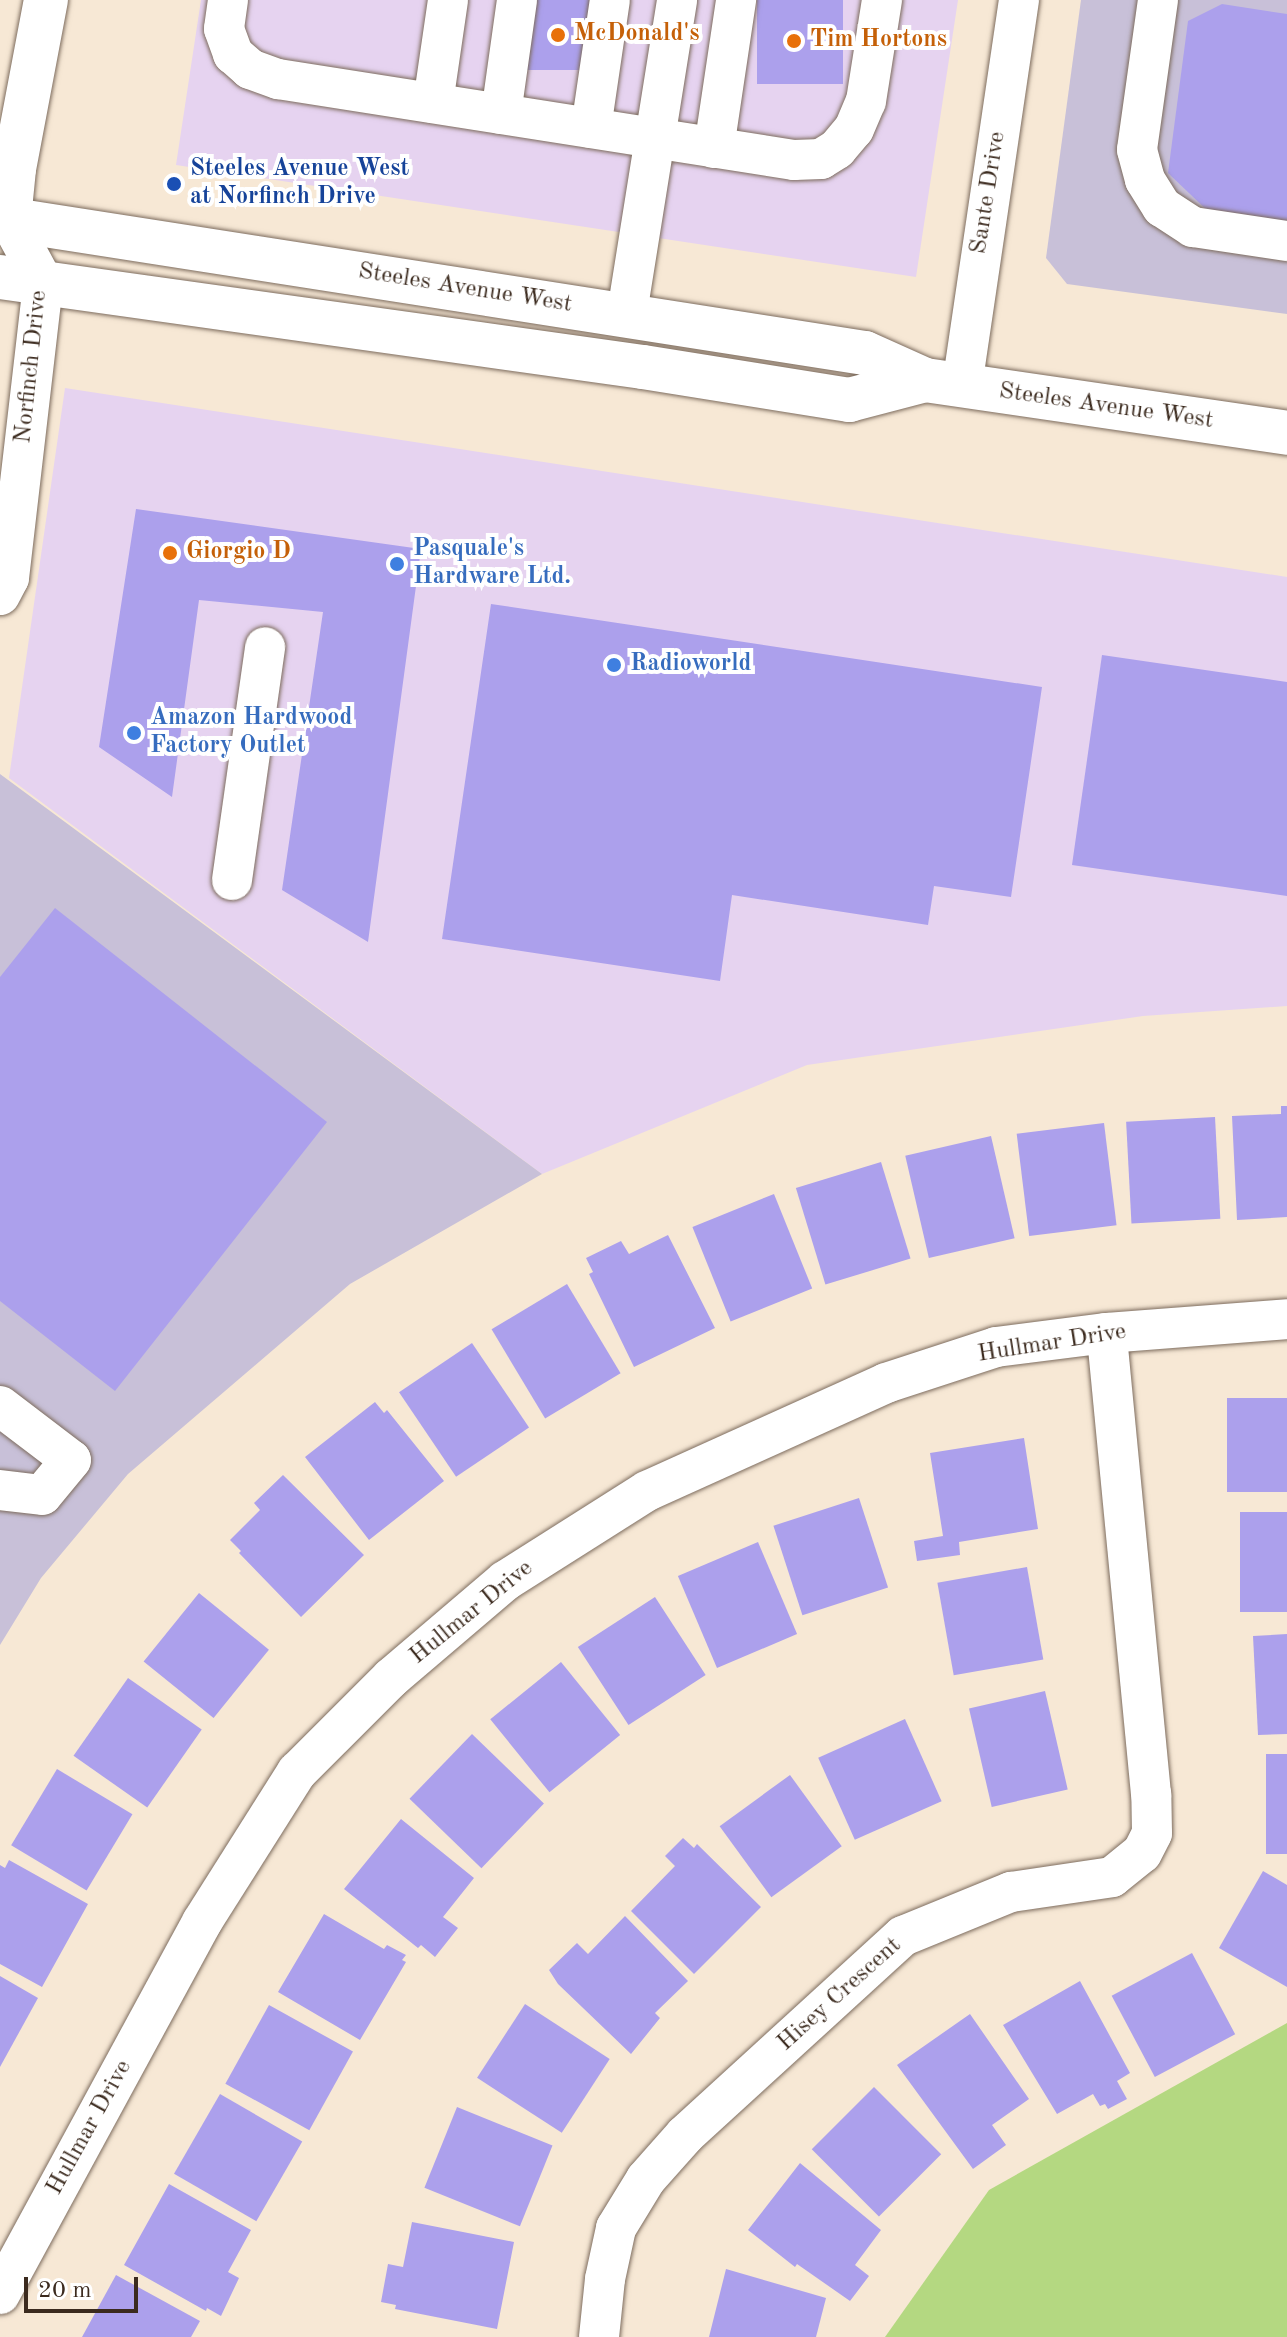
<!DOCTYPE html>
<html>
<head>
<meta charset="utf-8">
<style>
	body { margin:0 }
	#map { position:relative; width:1287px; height:2337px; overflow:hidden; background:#f7e8d5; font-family:"Old Standard TT",serif }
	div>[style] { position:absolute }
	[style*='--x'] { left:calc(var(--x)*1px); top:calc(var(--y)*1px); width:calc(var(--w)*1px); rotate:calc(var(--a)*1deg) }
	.built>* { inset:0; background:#e6d3f0 }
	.industrial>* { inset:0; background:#c8c0d8 }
	.green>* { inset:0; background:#b4d881 }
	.building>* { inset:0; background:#aca0ec; transform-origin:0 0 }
	.roads { filter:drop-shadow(0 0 2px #7d6c5e) drop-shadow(0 0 2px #7d6c5e) }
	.minor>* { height:40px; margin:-20px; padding:0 20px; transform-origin:20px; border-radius:20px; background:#fff }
	.major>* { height:44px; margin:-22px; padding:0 22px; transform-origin:22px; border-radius:22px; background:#fff }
	.highway>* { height:44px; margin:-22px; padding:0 22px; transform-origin:22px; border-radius:22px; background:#fff }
	.dots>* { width:22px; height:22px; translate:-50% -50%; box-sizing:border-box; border:4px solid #fff; border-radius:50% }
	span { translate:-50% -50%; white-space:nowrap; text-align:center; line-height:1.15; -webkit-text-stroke:8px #fff; paint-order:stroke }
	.food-label { font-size:24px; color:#c56008; font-weight:700 }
	.left { translate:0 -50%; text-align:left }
	.transit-label { font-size:24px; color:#164399; font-weight:700 }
	.street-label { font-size:24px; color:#3b2a1e }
	.shop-label { font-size:24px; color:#366cbe; font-weight:700 }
	.scale { position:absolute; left:24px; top:2277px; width:114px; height:36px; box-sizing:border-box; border:4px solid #3b2a1e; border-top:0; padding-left:10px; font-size:24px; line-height:28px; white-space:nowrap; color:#3b2a1e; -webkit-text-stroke:6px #fff; paint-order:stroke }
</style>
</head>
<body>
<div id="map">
	<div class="built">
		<div style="clip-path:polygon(201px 0,958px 0,916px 277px,176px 165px)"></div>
		<div style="clip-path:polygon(65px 388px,1287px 577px,1287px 1006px,1143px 1016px,807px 1065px,542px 1174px,9px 778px)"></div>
	</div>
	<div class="industrial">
		<div style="clip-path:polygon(1081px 0,1287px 0,1287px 314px,1067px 284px,1046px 258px)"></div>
		<div style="clip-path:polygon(0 774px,542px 1174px,350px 1284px,128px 1474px,41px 1578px,0 1645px)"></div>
	</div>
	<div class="green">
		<div style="clip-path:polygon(1287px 2023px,1287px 2337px,885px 2337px,989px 2190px)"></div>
	</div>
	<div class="building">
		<div style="left:525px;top:0;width:75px;height:70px"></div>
		<div style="left:757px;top:0;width:86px;height:84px"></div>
		<div style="clip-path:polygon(1222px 4px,1287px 14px,1287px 225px,1212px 215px,1168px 173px,1188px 21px)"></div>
		<div style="clip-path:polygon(136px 509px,421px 549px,368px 942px,282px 890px,323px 612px,199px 600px,172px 797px,99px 747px)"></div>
		<div style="clip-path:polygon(491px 604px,1042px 687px,1011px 897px,934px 886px,928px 925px,732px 895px,720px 981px,442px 939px)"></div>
		<div style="clip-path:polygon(1102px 655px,1287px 682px,1287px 896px,1072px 865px)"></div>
		<div style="clip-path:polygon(55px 908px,327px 1122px,115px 1391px,0 1301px,0 977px)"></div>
		<div style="clip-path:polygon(1281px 1106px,1287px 1106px,1287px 1217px,1237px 1220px,1232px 1116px,1281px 1114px)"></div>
		<div style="left:1215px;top:1117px;width:102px;height:89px;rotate:87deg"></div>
		<div style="left:1104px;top:1123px;width:103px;height:88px;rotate:83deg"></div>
		<div style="left:991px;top:1136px;width:105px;height:88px;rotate:77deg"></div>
		<div style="left:881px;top:1162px;width:101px;height:89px;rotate:73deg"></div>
		<div style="left:774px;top:1194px;width:102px;height:88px;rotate:68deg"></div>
		<div style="clip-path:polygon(668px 1235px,715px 1328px,634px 1367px,589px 1274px,593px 1272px,586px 1258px,621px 1241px,629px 1254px)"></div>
		<div style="left:567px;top:1284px;width:104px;height:88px;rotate:59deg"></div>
		<div style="left:472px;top:1343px;width:102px;height:88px;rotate:56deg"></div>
		<div style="left:1287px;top:1398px;width:94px;height:60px;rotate:90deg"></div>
		<div style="clip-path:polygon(375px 1402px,384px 1413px,387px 1410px,444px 1481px,369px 1540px,305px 1457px)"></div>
		<div style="clip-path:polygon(1024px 1438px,1038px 1529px,959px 1542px,960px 1555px,917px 1561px,914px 1541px,943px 1536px,930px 1453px)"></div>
		<div style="clip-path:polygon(283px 1475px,364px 1555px,301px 1617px,239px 1553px,241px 1551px,230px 1540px,260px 1510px,254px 1503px)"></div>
		<div style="left:859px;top:1498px;width:94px;height:90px;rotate:72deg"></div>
		<div style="left:1287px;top:1512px;width:100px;height:47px;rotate:90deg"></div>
		<div style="left:758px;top:1542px;width:100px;height:87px;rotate:67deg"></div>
		<div style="left:1027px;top:1567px;width:94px;height:91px;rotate:80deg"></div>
		<div style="left:199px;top:1593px;width:90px;height:88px;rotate:39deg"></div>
		<div style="left:655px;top:1597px;width:93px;height:92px;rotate:57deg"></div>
		<div style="clip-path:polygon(1287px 1634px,1287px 1734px,1258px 1735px,1253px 1636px)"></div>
		<div style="left:561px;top:1662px;width:94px;height:91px;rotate:51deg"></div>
		<div style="left:128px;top:1678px;width:90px;height:95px;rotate:35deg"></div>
		<div style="left:1045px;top:1691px;width:101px;height:78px;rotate:77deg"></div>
		<div style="left:905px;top:1719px;width:90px;height:95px;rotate:66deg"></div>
		<div style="left:472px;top:1734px;width:100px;height:90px;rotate:44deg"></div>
		<div style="left:1266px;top:1754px;width:21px;height:100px"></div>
		<div style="left:57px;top:1769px;width:88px;height:89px;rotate:31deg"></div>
		<div style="left:790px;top:1775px;width:88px;height:87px;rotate:54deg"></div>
		<div style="clip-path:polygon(401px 1819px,474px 1878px,443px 1917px,458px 1928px,435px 1957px,421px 1945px,418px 1948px,344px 1889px)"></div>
		<div style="clip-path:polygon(683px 1838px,694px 1848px,697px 1844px,761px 1907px,694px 1974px,631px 1911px,675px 1866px,665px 1856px)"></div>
		<div style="clip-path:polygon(9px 1860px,88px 1904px,42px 1987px,0 1964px,0 1865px,5px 1868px)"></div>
		<div style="clip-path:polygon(1263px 1871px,1287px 1885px,1287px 1987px,1219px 1948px)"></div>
		<div style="clip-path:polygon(324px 1914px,384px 1949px,387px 1945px,406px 1955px,402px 1960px,406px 1962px,360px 2040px,278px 1992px)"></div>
		<div style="clip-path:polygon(625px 1916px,688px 1981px,655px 2013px,660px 2018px,631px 2054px,558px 1984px,549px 1970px,577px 1943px,588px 1954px)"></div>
		<div style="left:1192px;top:1953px;width:92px;height:91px;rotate:62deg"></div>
		<div style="clip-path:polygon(0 1976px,38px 1998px,0 2067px)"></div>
		<div style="clip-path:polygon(1080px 1981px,1130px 2073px,1117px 2081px,1127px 2099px,1108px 2109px,1105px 2104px,1100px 2106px,1093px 2094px,1057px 2114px,1003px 2025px)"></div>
		<div style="left:525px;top:2004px;width:101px;height:88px;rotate:33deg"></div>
		<div style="left:269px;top:2005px;width:96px;height:90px;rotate:29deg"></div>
		<div style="clip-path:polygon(970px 2014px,1029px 2099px,992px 2125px,1006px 2145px,973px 2169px,897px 2065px)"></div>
		<div style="left:874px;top:2087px;width:95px;height:88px;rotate:45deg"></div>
		<div style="left:220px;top:2094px;width:95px;height:92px;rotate:30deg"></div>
		<div style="left:457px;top:2107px;width:103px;height:87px;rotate:22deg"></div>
		<div style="clip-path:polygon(800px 2163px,881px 2230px,855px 2265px,869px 2276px,850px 2301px,797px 2264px,795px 2267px,748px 2230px)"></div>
		<div style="clip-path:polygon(169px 2184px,251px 2230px,228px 2272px,239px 2278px,221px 2316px,207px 2308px,206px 2311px,124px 2265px)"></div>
		<div style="clip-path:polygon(412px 2222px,514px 2242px,497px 2329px,395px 2309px,396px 2305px,381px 2302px,388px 2264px,403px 2267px)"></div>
		<div style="clip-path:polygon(726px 2269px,826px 2298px,816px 2337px,709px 2337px)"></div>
		<div style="clip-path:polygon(116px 2275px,200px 2321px,191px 2337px,82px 2337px)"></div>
	</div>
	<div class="roads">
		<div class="minor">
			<div style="--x:228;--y:0;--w:29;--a:98"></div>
			<div style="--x:224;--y:29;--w:27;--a:70"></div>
			<div style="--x:233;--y:54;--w:23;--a:41"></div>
			<div style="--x:250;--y:69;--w:30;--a:20"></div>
			<div style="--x:278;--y:79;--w:522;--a:8.92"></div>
			<div style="--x:794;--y:160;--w:27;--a:-2"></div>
			<div style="--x:821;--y:159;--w:19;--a:-32"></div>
			<div style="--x:837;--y:149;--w:26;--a:-50"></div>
			<div style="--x:854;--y:129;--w:30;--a:-67"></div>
			<div style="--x:866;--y:101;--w:102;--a:-81"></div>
			<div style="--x:1158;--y:0;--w:151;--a:98"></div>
			<div style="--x:1137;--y:150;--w:31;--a:75"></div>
			<div style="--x:1145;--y:180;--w:32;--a:58"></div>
			<div style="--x:1162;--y:207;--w:37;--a:33"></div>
			<div style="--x:1193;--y:227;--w:95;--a:8.5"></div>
			<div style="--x:433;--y:103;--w:104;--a:-81.7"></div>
			<div style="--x:501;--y:114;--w:115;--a:-82"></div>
			<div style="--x:591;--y:128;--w:129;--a:-81.6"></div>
			<div style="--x:714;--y:148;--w:150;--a:-81.5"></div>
			<div style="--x:627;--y:313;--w:317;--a:-80.9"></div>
			<div style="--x:962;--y:386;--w:390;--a:-81.6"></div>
			<div style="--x:0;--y:595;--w:19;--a:-62"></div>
			<div style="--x:9;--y:578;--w:298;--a:-83.4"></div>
			<div style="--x:43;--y:282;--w:72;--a:-118.4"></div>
			<div style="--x:232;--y:880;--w:235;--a:-81.9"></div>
			<div style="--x:0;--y:1406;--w:89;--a:37.3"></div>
			<div style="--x:71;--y:1460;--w:45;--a:129.6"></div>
			<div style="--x:42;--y:1495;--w:42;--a:-173.2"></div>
			<div style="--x:0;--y:2294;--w:423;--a:-61.5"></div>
			<div style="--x:202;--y:1922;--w:178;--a:-57.7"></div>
			<div style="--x:297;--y:1772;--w:133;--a:-45"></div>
			<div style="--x:391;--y:1678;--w:150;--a:-40.4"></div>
			<div style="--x:505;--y:1581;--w:168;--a:-32.4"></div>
			<div style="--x:647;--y:1491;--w:262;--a:-24.3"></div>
			<div style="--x:886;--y:1383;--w:116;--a:-18.1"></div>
			<div style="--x:996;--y:1347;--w:112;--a:-7.2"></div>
			<div style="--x:1107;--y:1333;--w:181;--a:-4.4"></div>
			<div style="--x:599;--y:2337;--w:58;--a:-84.1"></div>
			<div style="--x:605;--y:2279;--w:52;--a:-77.8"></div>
			<div style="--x:616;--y:2228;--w:57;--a:-58.5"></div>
			<div style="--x:646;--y:2179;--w:59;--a:-48.4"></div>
			<div style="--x:685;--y:2135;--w:295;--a:-42.4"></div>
			<div style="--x:903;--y:1936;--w:117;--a:-22.2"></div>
			<div style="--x:1011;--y:1892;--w:102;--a:-8.4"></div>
			<div style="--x:1112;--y:1877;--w:38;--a:-39"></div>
			<div style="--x:1142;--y:1853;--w:22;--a:-63"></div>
			<div style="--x:1152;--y:1833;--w:39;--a:-91"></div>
			<div style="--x:1151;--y:1794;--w:463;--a:-95.5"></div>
		</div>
		<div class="major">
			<div style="--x:0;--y:218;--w:875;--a:8.87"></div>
			<div style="--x:865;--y:353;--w:66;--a:24.2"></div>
			<div style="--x:925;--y:380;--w:366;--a:8.3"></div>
			<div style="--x:0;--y:277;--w:649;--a:7.97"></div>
			<div style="--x:643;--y:367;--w:209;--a:9.1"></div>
			<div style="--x:849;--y:400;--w:79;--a:-14.7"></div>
		</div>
		<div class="highway">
			<div style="--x:9;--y:219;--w:50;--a:-84.3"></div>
			<div style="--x:14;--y:169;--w:172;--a:-79.3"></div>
		</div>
	</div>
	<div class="dots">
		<div style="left:558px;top:35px;background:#e8710a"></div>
		<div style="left:794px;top:41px;background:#e8710a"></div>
		<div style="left:174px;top:184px;background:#1a4fb4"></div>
		<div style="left:170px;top:553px;background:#e8710a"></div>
		<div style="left:397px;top:564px;background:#3f7fe0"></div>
		<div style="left:614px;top:665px;background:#3f7fe0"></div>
		<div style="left:134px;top:733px;background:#3f7fe0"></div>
	</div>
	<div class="food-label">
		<span class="left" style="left:574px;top:35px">McDonald's</span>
		<span class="left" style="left:810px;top:41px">Tim Hortons</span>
		<span class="left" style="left:186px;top:553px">Giorgio D</span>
	</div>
	<div class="transit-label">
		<span class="left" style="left:190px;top:184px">Steeles Avenue West<br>at Norfinch Drive</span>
	</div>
	<div class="street-label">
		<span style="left:989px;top:193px;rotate:-81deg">Sante Drive</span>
		<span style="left:465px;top:289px;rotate:9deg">Steeles Avenue West</span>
		<span style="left:32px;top:367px;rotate:-84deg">Norfinch Drive</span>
		<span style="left:1106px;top:407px;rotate:8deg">Steeles Avenue West</span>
		<span style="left:1052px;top:1344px;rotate:-9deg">Hullmar Drive</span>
		<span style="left:472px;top:1613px;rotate:-39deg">Hullmar Drive</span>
		<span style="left:840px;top:1995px;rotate:-42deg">Hisey Crescent</span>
		<span style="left:90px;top:2128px;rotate:-61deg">Hullmar Drive</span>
	</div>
	<div class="shop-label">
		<span class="left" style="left:413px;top:564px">Pasquale's<br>Hardware Ltd.</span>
		<span class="left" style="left:630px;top:665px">Radioworld</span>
		<span class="left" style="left:150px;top:733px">Amazon Hardwood<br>Factory Outlet</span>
	</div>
	<div class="scale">20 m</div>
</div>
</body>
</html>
